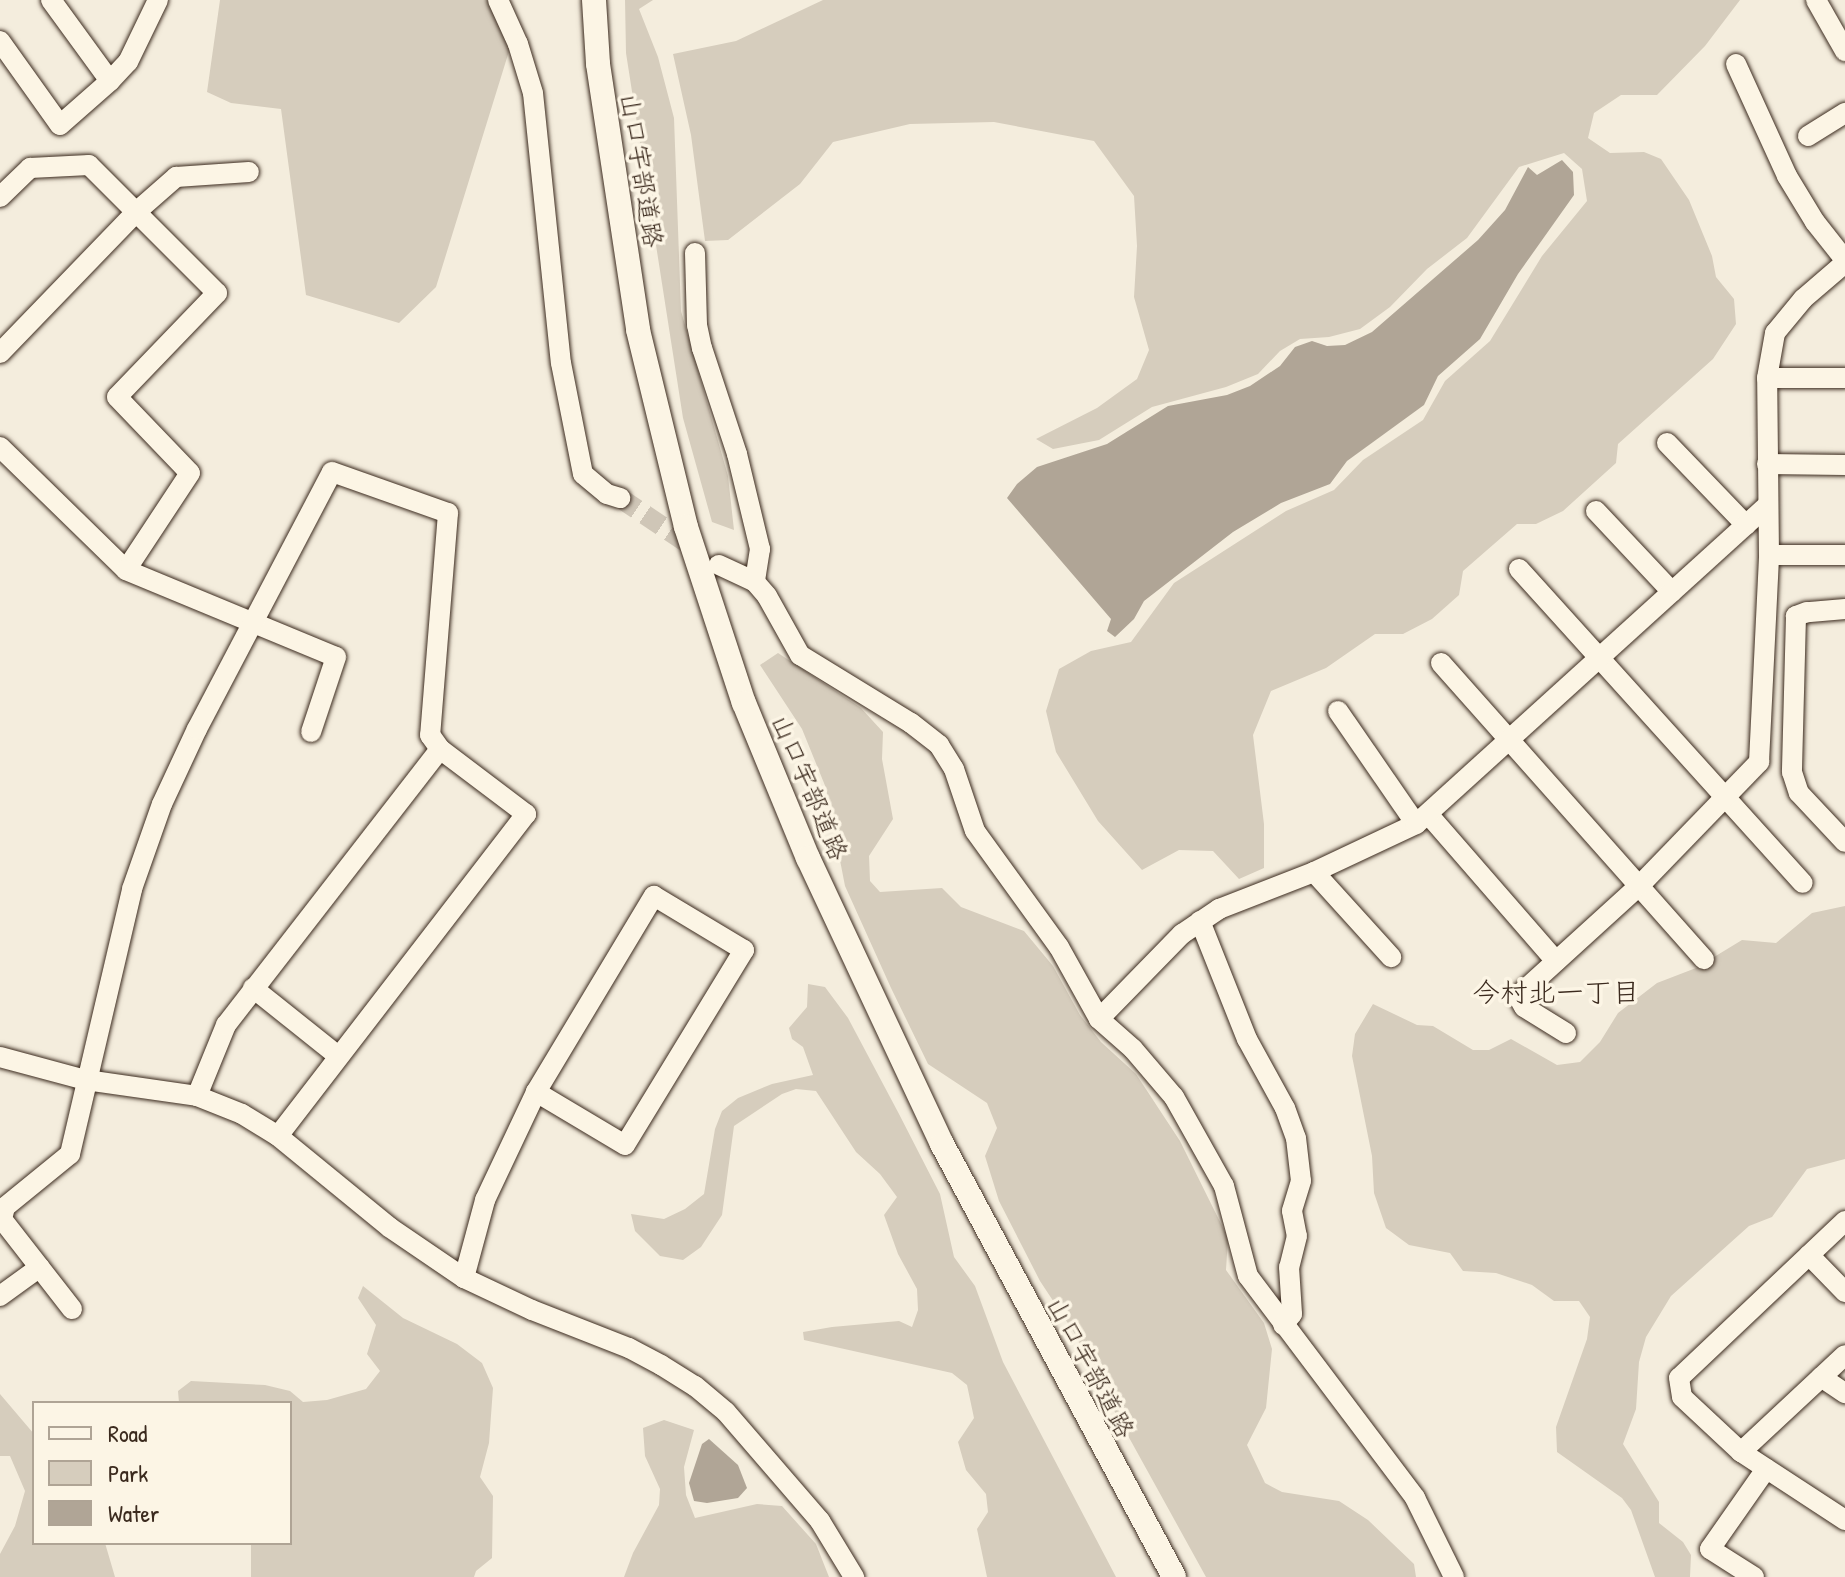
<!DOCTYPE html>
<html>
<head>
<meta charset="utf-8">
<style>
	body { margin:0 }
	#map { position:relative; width:1845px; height:1577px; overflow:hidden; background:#f4eddd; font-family:"Patrick Hand","Klee One",sans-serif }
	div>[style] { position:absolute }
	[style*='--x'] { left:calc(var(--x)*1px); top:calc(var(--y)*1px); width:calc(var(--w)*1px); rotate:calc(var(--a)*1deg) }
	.green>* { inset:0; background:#d6cdbd }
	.water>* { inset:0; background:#b0a596 }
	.minor-tunnel>* { height:20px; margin-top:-10px; transform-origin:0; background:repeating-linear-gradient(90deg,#cfc6b7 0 20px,transparent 0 30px) }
	.roads { filter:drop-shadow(0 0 2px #3b2a1e) drop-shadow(0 0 2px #3b2a1e) }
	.minor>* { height:20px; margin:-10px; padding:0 10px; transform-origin:10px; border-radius:10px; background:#fcf5e5 }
	.major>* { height:24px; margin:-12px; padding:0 12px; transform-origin:12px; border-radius:12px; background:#fcf5e5 }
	span { translate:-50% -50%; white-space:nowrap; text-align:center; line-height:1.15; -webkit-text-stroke:7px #fcf5e5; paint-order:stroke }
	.street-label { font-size:26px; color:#3b2a1e }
	.neighbourhood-label { font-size:28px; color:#3b2a1e }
	.legend { position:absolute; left:32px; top:1401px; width:260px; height:144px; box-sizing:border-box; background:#fcf5e5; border:2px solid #afa495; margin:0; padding:10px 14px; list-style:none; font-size:24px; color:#3b2a1e }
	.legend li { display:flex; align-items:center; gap:16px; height:40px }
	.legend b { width:40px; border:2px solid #afa495 }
</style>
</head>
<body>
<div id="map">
	<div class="green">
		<div style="clip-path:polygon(220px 0,487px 0,510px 48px,436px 287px,399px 323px,306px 295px,281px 109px,231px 103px,207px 92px)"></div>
		<div style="clip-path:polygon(625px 0,653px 0,639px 9px,658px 57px,674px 118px,681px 311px,728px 476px,734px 530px,712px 522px,683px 418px,626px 53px)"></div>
		<div style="clip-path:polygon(823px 0,1740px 0,1705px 46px,1657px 95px,1621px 95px,1594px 113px,1588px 138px,1610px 153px,1644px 152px,1661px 159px,1689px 200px,1712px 256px,1716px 277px,1734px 299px,1736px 324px,1713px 359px,1618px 444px,1616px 463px,1563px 511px,1536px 524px,1517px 524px,1463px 571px,1459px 595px,1432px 619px,1403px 634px,1375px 634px,1326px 668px,1271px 691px,1253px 735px,1264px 824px,1264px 868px,1239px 879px,1213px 851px,1179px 850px,1142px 870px,1098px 821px,1056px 752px,1046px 711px,1059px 669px,1091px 651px,1131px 642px,1174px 583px,1286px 511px,1334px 490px,1363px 460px,1423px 420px,1445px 381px,1490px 341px,1542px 256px,1587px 201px,1582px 169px,1564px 153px,1519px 167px,1467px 238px,1427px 269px,1390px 307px,1360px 329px,1329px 337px,1300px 339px,1280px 351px,1258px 374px,1226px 387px,1152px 407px,1099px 440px,1053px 449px,1036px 439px,1097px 408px,1137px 379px,1149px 350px,1134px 297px,1137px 246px,1134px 196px,1094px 141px,994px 122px,910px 124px,833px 142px,800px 184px,728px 240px,705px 241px,691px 135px,673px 54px,736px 41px)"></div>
		<div style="clip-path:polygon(778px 653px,861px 708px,883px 732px,882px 759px,893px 819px,869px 856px,870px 881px,880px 892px,942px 888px,961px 907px,1024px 931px,1053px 966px,1080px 1015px,1101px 1042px,1136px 1074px,1180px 1141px,1228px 1238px,1226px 1270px,1264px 1323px,1272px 1349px,1266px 1408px,1247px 1445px,1265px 1483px,1282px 1492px,1339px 1501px,1368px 1520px,1414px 1564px,1416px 1577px,1206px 1577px,1100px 1385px,1075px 1334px,1040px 1281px,999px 1201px,985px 1156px,997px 1128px,987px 1103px,928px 1064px,891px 988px,845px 886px,826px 788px,802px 729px,760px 665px)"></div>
		<div style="clip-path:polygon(1845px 906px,1845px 1159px,1807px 1169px,1772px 1217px,1749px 1226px,1671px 1296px,1646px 1337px,1639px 1362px,1636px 1409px,1623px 1444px,1659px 1502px,1659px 1523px,1683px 1542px,1691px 1555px,1690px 1577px,1655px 1577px,1631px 1510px,1622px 1498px,1557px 1452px,1556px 1427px,1587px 1339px,1590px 1317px,1579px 1301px,1554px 1301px,1532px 1285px,1496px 1273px,1463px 1271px,1450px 1253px,1409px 1245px,1386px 1228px,1374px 1193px,1372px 1156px,1352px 1056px,1355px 1034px,1373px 1004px,1417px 1025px,1433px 1026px,1473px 1050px,1489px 1050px,1511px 1039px,1557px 1065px,1580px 1062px,1600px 1042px,1618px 1013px,1657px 983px,1696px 968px,1742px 940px,1776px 943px,1812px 913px)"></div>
		<div style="clip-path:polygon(808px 984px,825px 987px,848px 1018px,899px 1114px,940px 1194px,954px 1257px,975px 1286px,1003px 1362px,1116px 1577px,987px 1577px,977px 1529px,988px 1512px,986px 1494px,966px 1470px,958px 1442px,974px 1418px,967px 1385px,952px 1373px,804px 1340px,803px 1332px,832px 1327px,899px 1321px,912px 1327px,918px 1310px,917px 1289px,898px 1254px,884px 1215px,897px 1197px,880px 1174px,856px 1152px,816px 1091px,796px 1089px,782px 1094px,734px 1126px,722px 1215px,701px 1247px,683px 1260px,660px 1256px,635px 1231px,631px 1214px,664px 1219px,685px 1209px,704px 1194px,715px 1129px,722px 1111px,738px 1098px,772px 1084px,813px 1075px,803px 1047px,792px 1039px,789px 1028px,807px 1007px)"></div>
		<div style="clip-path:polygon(363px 1286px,403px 1318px,457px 1344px,482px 1363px,493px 1388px,489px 1443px,480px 1477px,493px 1496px,492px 1558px,476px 1571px,474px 1577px,251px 1577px,251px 1543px,290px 1543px,290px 1403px,179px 1403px,178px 1391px,191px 1381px,265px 1385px,290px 1391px,303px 1402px,327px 1400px,366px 1389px,380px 1371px,367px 1354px,376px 1325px,358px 1298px)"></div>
		<div style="clip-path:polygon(0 1394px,34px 1434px,34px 1543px,105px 1543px,115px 1577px,0 1577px,0 1554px,15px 1526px,25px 1491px,10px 1456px,0 1456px)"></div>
		<div style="clip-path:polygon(664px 1420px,694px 1430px,684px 1467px,686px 1495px,695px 1518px,757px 1504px,782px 1506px,816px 1544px,829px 1577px,624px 1577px,633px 1553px,659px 1505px,660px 1489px,645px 1456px,643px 1428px)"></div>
	</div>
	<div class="water">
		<div style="clip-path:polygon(1562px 160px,1573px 172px,1574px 195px,1518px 274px,1480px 339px,1438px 376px,1424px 405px,1347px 461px,1330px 484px,1281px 503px,1233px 532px,1144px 601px,1134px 619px,1115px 637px,1107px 631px,1111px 619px,1007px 498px,1017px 484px,1037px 467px,1107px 444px,1168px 406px,1227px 395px,1250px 386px,1280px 366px,1295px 347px,1312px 341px,1327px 346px,1345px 345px,1372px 332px,1478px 240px,1505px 210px,1528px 167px,1537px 175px)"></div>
		<div style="clip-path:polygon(709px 1439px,738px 1465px,747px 1488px,738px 1498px,707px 1503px,694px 1501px,689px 1483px,702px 1444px)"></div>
	</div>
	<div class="minor-tunnel">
		<div style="--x:620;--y:498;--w:95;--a:33.9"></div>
	</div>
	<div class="roads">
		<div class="minor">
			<div style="--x:51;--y:0;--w:100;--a:53.9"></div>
			<div style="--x:110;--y:81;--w:26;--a:-47"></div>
			<div style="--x:128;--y:62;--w:69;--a:-64.2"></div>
			<div style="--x:498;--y:0;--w:48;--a:65.6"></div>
			<div style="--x:518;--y:44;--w:51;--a:73"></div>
			<div style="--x:533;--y:93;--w:271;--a:84.1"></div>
			<div style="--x:561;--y:363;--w:113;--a:78.8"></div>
			<div style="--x:583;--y:474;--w:31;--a:40"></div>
			<div style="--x:607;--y:494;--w:14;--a:17"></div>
			<div style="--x:1816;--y:0;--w:59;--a:60.4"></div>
			<div style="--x:0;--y:41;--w:103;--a:54.5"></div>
			<div style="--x:60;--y:125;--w:67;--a:-41.3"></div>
			<div style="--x:1736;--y:64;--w:123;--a:65.5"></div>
			<div style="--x:1787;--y:176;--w:54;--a:58.7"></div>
			<div style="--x:1815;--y:222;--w:48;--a:51.7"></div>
			<div style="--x:1808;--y:136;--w:44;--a:-31.9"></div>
			<div style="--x:0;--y:197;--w:42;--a:-44"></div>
			<div style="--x:30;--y:168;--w:59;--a:-2.9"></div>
			<div style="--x:89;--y:165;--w:181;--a:45"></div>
			<div style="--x:217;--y:293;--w:144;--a:133.9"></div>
			<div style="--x:117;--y:397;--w:105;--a:46.2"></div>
			<div style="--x:190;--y:473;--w:116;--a:123.4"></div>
			<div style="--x:695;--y:253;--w:72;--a:88.4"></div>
			<div style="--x:697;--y:325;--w:24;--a:78"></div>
			<div style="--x:702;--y:348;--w:112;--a:71.7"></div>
			<div style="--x:737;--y:454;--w:98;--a:76.4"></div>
			<div style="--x:760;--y:549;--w:33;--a:99"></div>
			<div style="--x:0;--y:353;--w:194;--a:-46"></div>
			<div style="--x:135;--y:213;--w:55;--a:-41.3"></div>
			<div style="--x:176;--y:177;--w:73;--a:-3.9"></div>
			<div style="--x:1767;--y:378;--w:78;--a:0"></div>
			<div style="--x:1667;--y:443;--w:114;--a:46.1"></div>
			<div style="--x:0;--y:447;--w:176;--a:44.3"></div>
			<div style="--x:126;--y:570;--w:227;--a:22.5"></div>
			<div style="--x:336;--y:657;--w:79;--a:108.4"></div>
			<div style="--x:1767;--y:464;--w:78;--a:0.7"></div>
			<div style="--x:1596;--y:511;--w:111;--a:46.8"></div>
			<div style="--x:1769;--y:555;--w:76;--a:0"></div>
			<div style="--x:719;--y:565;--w:40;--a:25"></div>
			<div style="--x:755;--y:582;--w:18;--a:49"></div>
			<div style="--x:767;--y:596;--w:68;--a:60.8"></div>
			<div style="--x:800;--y:655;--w:130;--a:31.5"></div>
			<div style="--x:911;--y:723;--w:36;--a:38"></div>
			<div style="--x:939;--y:745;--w:28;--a:58"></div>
			<div style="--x:954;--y:769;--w:65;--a:71.3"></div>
			<div style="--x:975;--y:831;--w:143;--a:54.1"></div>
			<div style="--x:1059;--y:947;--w:82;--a:60.9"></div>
			<div style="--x:1099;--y:1019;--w:45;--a:41.4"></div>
			<div style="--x:1133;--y:1049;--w:63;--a:49.5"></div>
			<div style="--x:1174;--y:1097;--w:102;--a:60.7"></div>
			<div style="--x:1224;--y:1186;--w:93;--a:75.1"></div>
			<div style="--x:1248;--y:1276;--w:278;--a:53"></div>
			<div style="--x:1415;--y:1498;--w:88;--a:63.7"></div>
			<div style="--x:1519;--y:569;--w:423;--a:47.9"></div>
			<div style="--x:1845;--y:609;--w:38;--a:175"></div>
			<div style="--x:1807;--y:612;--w:12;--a:160"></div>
			<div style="--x:1796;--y:616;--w:156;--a:91.5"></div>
			<div style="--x:1792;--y:772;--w:22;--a:72"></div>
			<div style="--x:1799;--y:793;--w:67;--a:46.8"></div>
			<div style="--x:1441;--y:663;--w:396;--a:48.4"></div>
			<div style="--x:1338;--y:711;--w:137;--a:55.4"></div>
			<div style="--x:1428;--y:814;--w:195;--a:49"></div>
			<div style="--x:1314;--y:872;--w:115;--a:47.8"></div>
			<div style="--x:654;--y:896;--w:105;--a:31"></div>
			<div style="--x:744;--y:950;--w:228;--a:121.4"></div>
			<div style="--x:625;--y:1145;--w:104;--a:-149.2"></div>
			<div style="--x:536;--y:1092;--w:229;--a:-59"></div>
			<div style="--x:1200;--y:921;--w:127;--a:68.3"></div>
			<div style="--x:1247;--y:1039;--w:79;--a:61.2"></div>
			<div style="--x:1285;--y:1108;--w:32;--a:70"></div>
			<div style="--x:1296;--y:1138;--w:43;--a:83.4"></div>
			<div style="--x:1301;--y:1181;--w:31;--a:107"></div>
			<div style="--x:1292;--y:1211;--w:25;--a:79"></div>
			<div style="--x:1297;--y:1236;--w:32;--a:104"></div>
			<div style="--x:1289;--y:1267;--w:47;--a:86.3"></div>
			<div style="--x:1292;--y:1314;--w:14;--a:129"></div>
			<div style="--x:253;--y:988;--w:107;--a:38.6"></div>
			<div style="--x:1099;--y:1019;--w:119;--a:-45.7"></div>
			<div style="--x:1182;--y:934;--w:45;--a:-34"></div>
			<div style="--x:1219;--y:909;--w:102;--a:-21.3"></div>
			<div style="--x:1314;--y:872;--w:113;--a:-25.2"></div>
			<div style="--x:1416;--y:824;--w:474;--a:-42.2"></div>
			<div style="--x:1566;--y:1033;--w:49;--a:-148.2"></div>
			<div style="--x:1524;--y:1007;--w:13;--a:-119"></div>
			<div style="--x:1518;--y:996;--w:164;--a:-42.3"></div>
			<div style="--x:1639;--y:886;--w:173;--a:-45.9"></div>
			<div style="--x:1759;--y:762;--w:207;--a:-87.2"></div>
			<div style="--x:1769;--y:555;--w:177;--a:-90.6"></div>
			<div style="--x:1767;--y:378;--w:46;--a:-79.9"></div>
			<div style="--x:1775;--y:333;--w:44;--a:-50.5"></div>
			<div style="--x:1803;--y:299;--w:55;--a:-40.6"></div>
			<div style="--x:0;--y:1057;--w:89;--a:15"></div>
			<div style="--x:86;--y:1080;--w:112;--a:8.2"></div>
			<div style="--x:197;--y:1096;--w:48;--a:21.8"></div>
			<div style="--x:242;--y:1114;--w:42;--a:31.4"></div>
			<div style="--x:278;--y:1136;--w:144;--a:39.3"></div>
			<div style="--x:389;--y:1227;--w:91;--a:34.2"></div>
			<div style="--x:464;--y:1278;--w:75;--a:25.2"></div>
			<div style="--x:532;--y:1310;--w:104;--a:21.4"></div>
			<div style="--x:629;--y:1348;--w:36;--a:28"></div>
			<div style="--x:661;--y:1365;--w:40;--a:32"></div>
			<div style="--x:695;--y:1386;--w:40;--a:40"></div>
			<div style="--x:726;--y:1412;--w:144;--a:49.2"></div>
			<div style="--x:820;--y:1521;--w:66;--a:58.7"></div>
			<div style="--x:197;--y:1096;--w:77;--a:-67.8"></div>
			<div style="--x:226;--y:1025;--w:349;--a:-52.2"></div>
			<div style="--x:1845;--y:1221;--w:228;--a:136.6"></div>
			<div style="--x:1679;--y:1378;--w:19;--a:81"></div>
			<div style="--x:1682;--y:1397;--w:81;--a:43"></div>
			<div style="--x:1741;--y:1452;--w:124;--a:33.2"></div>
			<div style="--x:1809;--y:1255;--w:52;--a:45.8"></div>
			<div style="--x:464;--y:1278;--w:81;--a:-74.9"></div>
			<div style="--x:485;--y:1200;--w:119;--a:-64.7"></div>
			<div style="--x:0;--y:1296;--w:49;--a:-35.9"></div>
			<div style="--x:72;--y:1309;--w:114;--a:-127.9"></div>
			<div style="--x:2;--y:1219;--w:12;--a:-76"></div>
			<div style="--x:5;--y:1207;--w:84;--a:-39.2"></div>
			<div style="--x:70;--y:1154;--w:272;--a:-76.8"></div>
			<div style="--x:132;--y:889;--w:90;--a:-70.6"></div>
			<div style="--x:162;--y:804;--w:83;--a:-65"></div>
			<div style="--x:197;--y:729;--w:290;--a:-62.3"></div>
			<div style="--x:332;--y:472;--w:123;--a:19.5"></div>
			<div style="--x:448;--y:513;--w:223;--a:94.6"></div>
			<div style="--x:430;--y:735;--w:17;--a:54"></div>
			<div style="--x:440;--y:749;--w:108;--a:37.1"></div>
			<div style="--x:526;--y:814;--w:406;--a:127.6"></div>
			<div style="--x:1821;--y:1377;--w:29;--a:34"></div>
			<div style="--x:1741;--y:1452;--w:142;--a:-43"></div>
			<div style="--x:1754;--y:1577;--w:52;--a:-147.5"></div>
			<div style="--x:1710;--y:1549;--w:98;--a:-55"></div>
		</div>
		<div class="major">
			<div style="--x:594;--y:0;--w:64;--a:86.4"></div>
			<div style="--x:598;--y:64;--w:269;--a:81.4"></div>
			<div style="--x:638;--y:330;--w:203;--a:76.3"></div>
			<div style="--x:686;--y:527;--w:185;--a:71.8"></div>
			<div style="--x:744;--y:703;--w:168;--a:67.6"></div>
			<div style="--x:808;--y:858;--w:316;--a:64.9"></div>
			<div style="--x:942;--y:1144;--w:491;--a:61.8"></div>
		</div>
	</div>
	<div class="street-label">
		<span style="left:642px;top:170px;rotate:81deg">山口宇部道路</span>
		<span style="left:810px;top:787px;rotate:67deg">山口宇部道路</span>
		<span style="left:1091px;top:1367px;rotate:62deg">山口宇部道路</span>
	</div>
	<div class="neighbourhood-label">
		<span style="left:1556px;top:992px">今村北一丁目</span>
	</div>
	<ul class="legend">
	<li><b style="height:10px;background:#fcf5e5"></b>Road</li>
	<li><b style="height:22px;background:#d6cdbd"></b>Park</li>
	<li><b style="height:22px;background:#b0a596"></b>Water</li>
	</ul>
</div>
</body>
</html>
